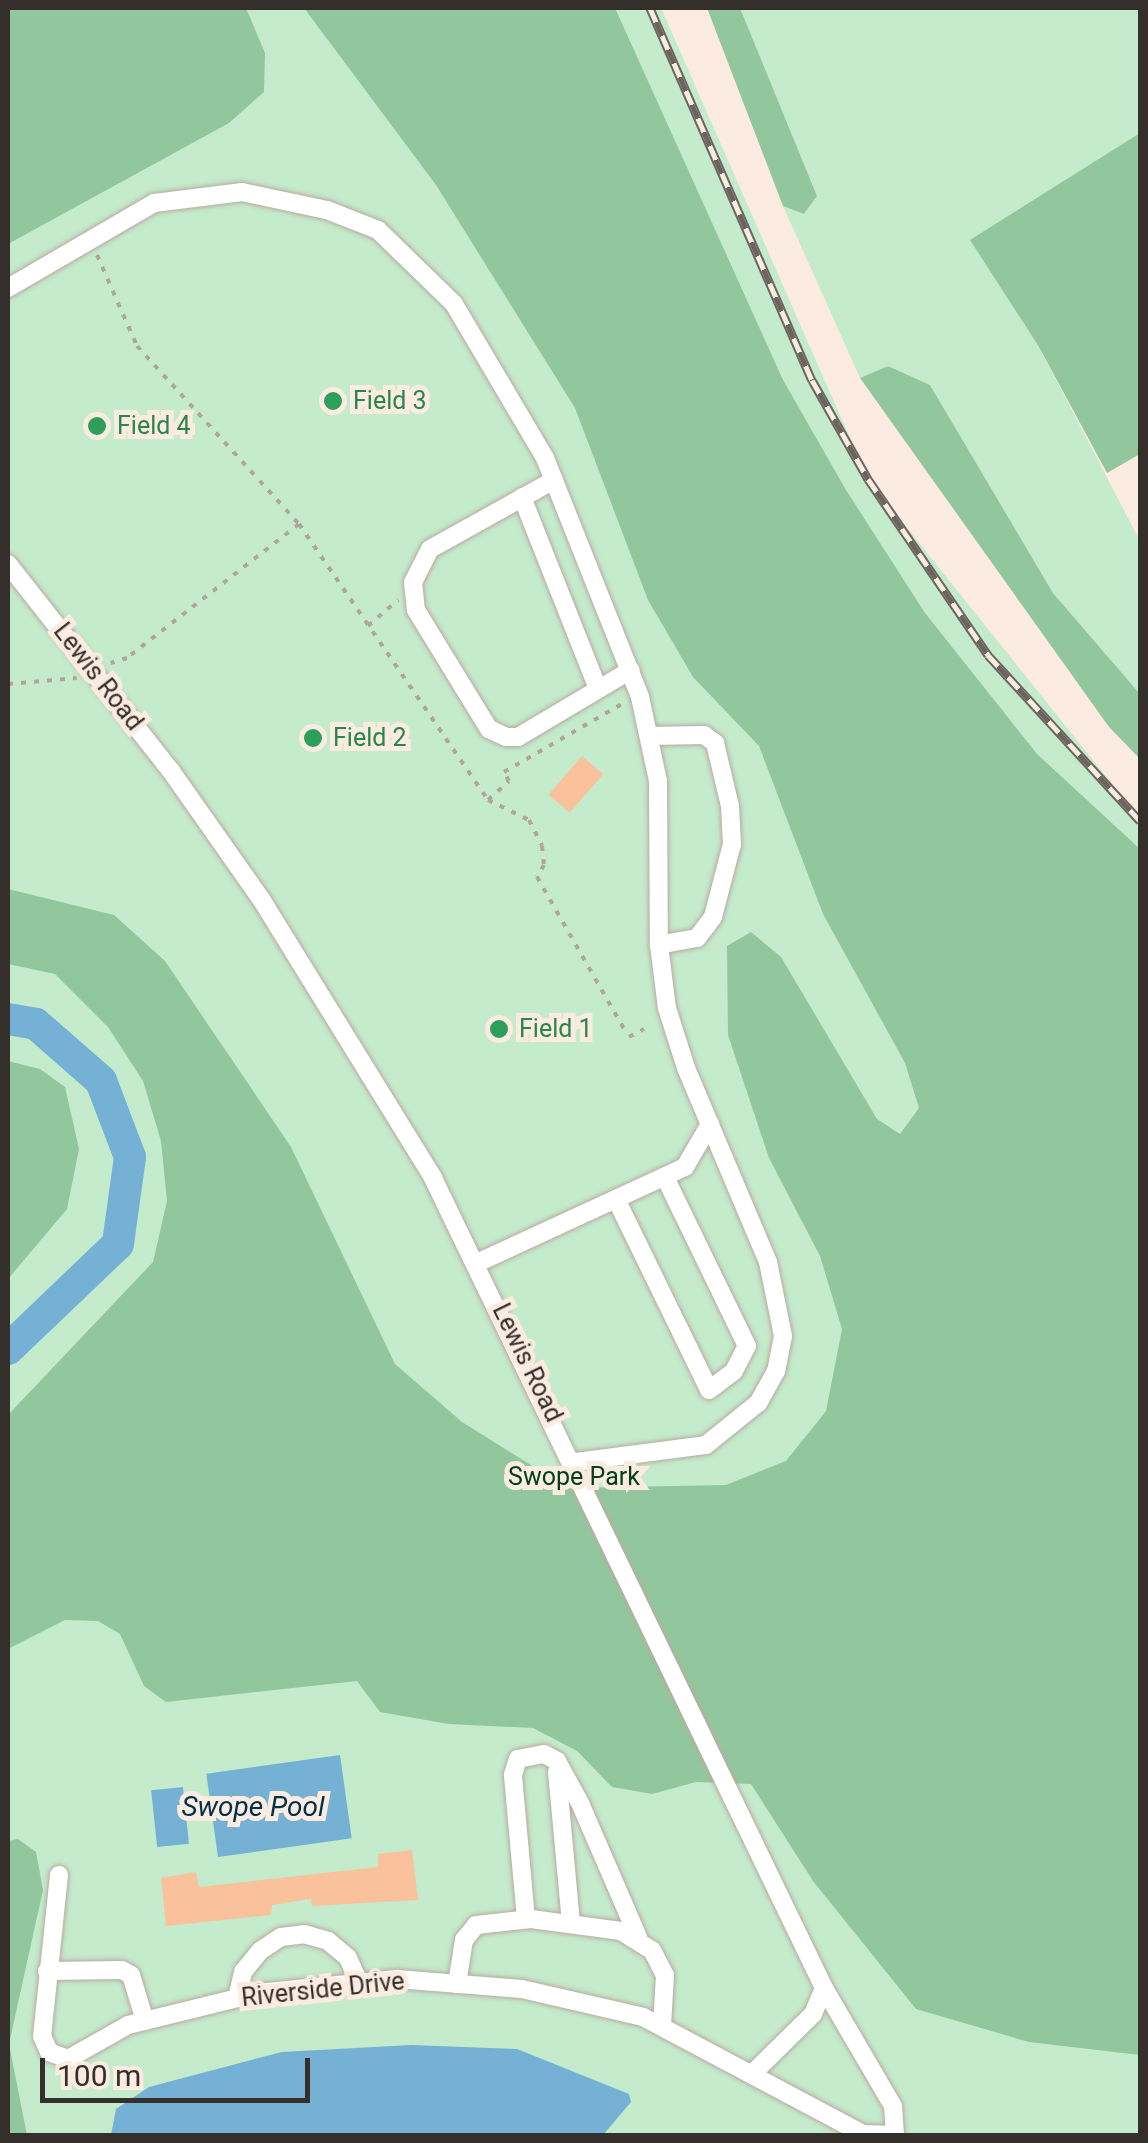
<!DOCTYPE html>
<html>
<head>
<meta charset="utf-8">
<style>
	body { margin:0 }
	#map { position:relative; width:1148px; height:2143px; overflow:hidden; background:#fbebe1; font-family:Roboto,sans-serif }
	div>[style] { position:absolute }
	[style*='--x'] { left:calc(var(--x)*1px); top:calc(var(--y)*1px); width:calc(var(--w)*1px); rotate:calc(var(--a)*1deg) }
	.green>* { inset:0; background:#c4ebcc }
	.forest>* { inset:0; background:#92c79d }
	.water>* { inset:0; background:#75b1d5; transform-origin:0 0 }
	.river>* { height:32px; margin:-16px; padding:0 16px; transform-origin:16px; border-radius:16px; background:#75b1d5 }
	.building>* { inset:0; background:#fac19d; transform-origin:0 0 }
	.path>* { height:4px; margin-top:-2px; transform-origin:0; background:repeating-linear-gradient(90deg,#b2a59e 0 5px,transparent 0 13px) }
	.roads { filter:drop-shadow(0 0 2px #b9aaa1) drop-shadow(0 0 2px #b9aaa1) }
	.minor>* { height:18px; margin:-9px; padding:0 9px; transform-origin:9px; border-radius:9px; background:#fff }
	.rail>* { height:9px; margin-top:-4.5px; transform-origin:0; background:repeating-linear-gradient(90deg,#fbebe1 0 15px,#6d645f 0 30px); box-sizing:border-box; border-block:2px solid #6d645f }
	.dots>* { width:28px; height:28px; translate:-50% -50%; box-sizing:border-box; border:5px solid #fbebe1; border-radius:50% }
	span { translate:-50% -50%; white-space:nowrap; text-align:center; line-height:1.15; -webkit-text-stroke:10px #fbebe1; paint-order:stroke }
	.leisure-label { font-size:25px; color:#27864d }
	.left { translate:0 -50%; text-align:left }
	.street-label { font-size:25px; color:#352f2b }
	.park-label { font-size:25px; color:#00401a }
	.water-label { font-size:28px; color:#00314a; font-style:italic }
	.frame { position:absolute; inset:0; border:10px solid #352f2b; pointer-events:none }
	.scale { position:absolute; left:40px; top:2058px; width:270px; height:45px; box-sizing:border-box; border:5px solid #352f2b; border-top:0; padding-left:12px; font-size:30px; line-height:35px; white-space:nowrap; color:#352f2b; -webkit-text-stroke:8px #fbebe1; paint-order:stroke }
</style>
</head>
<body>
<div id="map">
	<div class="green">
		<div style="clip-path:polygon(8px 8px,661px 8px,868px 479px,1140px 819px,1140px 2135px,8px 2135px)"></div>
		<div style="clip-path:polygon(740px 8px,1140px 8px,1140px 133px,971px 241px,1039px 347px,1140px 541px,1140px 694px,1053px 593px,930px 385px,888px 366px,860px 378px,783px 206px,804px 214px,817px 196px)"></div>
	</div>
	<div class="forest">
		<div style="clip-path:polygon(8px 8px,246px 8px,265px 53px,264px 92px,229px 123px,8px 244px)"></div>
		<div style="clip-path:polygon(304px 8px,615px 8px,783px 380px,846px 490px,925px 613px,1037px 754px,1140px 849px,1140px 2055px,1029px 2042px,916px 2009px,813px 1881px,751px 1784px,696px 1782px,652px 1794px,612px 1787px,577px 1751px,533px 1728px,449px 1724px,380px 1712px,357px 1681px,166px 1702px,144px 1686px,120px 1634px,98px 1621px,65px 1620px,8px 1649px,8px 1415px,153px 1262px,167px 1201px,161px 1141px,143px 1081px,108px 1027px,55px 974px,8px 964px,8px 889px,114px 915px,165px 961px,291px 1147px,395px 1364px,462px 1422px,568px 1488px,726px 1485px,786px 1461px,826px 1411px,842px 1329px,820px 1256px,769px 1158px,728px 1035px,727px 946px,751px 932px,781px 957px,877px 1119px,900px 1134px,919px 1108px,905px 1063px,823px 914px,759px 746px,693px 677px,648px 600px,575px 408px,436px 185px)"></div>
		<div style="clip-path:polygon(707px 8px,740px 8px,817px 196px,804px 214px,783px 206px)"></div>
		<div style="clip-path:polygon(1140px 133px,1140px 454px,1107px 473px,1039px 347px,970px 240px)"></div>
		<div style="clip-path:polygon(888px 366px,930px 385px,1053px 593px,1140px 694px,1140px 759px,1109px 727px,860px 378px)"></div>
		<div style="clip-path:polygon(8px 1061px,40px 1069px,65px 1087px,79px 1149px,67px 1209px,8px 1279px)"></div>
		<div style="clip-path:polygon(18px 1839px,36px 1852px,43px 1890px,9px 2044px,27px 2135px,8px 2136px,8px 1841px)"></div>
	</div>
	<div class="water">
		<div style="left:340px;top:1755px;width:84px;height:135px;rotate:82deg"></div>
		<div style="left:183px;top:1787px;width:57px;height:32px;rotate:84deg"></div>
		<div style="clip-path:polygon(411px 2045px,517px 2049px,629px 2094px,631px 2102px,603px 2135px,111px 2135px,116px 2109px,149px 2087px,282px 2052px)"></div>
	</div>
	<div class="river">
		<div style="--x:8;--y:1019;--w:28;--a:10"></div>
		<div style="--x:36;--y:1024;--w:86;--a:41.2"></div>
		<div style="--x:101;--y:1081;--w:81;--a:69.1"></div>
		<div style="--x:130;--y:1157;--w:88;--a:97.9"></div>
		<div style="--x:118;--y:1244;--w:152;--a:136.3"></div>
	</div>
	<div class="building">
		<div style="left:582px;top:756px;width:28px;height:51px;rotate:41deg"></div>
		<div style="clip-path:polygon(412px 1850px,418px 1900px,312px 1906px,311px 1899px,272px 1905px,271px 1915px,166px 1926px,161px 1878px,196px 1872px,199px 1887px,378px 1867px,378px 1854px)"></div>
	</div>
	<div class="path">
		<div style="--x:97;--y:255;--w:99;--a:66.3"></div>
		<div style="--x:137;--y:346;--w:241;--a:47.7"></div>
		<div style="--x:299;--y:524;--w:218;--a:142.1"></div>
		<div style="--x:127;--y:658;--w:17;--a:163"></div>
		<div style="--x:299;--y:524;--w:335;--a:55.6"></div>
		<div style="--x:488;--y:800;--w:46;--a:26"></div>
		<div style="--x:529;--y:820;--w:29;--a:63"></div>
		<div style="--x:542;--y:846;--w:19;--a:84"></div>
		<div style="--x:544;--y:865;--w:14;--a:120"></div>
		<div style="--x:537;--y:877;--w:181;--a:60.2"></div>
		<div style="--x:368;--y:626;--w:40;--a:-41"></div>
		<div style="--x:8;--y:684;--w:69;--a:-5"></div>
		<div style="--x:488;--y:800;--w:28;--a:-42"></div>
		<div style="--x:509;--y:781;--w:10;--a:-119"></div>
		<div style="--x:504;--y:772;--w:136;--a:-30"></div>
		<div style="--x:629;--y:1037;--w:17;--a:-28"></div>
	</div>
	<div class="roads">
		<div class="minor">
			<div style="--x:8;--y:288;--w:169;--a:-30.2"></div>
			<div style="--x:154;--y:203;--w:89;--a:-7.1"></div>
			<div style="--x:242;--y:192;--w:87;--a:12"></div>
			<div style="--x:327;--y:210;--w:55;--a:21.4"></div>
			<div style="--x:378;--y:230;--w:106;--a:44.2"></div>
			<div style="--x:454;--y:304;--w:179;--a:59.4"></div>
			<div style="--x:545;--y:458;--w:257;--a:68.3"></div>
			<div style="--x:640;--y:697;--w:86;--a:77.9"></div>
			<div style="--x:658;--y:781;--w:164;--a:89.7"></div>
			<div style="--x:659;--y:945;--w:64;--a:82.8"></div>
			<div style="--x:667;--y:1008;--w:63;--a:72.4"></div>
			<div style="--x:686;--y:1068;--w:211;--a:67.1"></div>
			<div style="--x:768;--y:1262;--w:76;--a:78.5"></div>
			<div style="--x:783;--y:1336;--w:36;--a:101"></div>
			<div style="--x:776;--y:1371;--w:37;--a:119"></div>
			<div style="--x:758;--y:1403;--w:67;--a:141.1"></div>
			<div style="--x:706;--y:1445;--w:132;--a:172.6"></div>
			<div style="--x:554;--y:480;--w:142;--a:150.9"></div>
			<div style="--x:430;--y:549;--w:37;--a:117"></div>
			<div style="--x:413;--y:582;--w:28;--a:84"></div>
			<div style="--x:416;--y:610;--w:140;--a:58.5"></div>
			<div style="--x:489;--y:729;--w:19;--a:25"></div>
			<div style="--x:506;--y:737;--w:12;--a:0"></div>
			<div style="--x:518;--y:737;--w:131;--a:-30.7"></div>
			<div style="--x:522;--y:497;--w:206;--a:68.4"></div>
			<div style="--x:8;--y:564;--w:263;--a:51.8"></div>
			<div style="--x:171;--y:771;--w:156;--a:54.9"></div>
			<div style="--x:261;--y:899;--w:328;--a:58.3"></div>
			<div style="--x:433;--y:1178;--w:899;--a:64.23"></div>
			<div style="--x:824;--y:1988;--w:137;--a:59.7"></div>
			<div style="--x:893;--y:2106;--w:29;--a:86"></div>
			<div style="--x:649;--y:736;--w:55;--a:-1"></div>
			<div style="--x:704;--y:735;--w:14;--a:36"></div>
			<div style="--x:715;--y:743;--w:65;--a:76.6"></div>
			<div style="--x:730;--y:806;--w:38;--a:87"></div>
			<div style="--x:732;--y:844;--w:75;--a:104.6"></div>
			<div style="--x:713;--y:917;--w:26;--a:127"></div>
			<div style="--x:697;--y:938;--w:39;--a:170"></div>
			<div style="--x:616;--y:1199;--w:212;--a:64"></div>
			<div style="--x:709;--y:1390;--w:31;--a:-37"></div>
			<div style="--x:734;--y:1371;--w:28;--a:-63"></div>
			<div style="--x:747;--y:1346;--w:188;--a:-115.9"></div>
			<div style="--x:477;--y:1263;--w:229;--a:-24.8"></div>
			<div style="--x:685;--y:1167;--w:50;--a:-59.8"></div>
			<div style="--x:557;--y:1772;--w:153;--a:84.7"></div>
			<div style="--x:59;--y:1875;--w:162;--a:96"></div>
			<div style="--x:42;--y:2036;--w:17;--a:66"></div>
			<div style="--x:49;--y:2052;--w:20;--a:20"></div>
			<div style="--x:68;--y:2059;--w:69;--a:-29.5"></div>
			<div style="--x:128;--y:2025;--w:134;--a:-13.8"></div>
			<div style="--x:258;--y:1993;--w:140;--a:-5.8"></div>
			<div style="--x:397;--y:1979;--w:125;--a:4.6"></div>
			<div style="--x:522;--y:1989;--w:124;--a:13"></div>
			<div style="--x:643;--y:2017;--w:249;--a:28"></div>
			<div style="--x:863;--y:2134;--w:32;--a:2"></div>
			<div style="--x:526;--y:1919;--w:145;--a:-95.2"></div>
			<div style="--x:513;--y:1775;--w:17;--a:-73"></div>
			<div style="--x:518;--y:1759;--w:26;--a:-11"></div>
			<div style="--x:544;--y:1754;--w:15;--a:28"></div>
			<div style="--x:557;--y:1761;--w:48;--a:61.3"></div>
			<div style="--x:580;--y:1803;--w:146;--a:66.6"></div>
			<div style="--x:47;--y:1971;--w:75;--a:-0.8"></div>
			<div style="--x:122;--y:1970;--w:10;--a:29"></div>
			<div style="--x:131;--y:1975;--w:48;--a:73.1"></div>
			<div style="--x:457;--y:1984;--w:45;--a:-81"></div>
			<div style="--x:464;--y:1940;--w:19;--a:-51"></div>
			<div style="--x:476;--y:1925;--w:55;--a:-6.2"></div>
			<div style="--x:531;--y:1919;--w:91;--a:7.6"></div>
			<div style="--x:621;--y:1931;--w:36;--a:32"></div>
			<div style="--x:652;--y:1950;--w:28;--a:63"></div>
			<div style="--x:665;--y:1975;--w:51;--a:93.4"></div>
			<div style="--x:237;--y:1998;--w:27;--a:-77"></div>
			<div style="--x:243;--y:1972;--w:27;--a:-51"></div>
			<div style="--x:260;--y:1951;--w:25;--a:-34"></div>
			<div style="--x:281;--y:1937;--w:23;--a:-7"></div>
			<div style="--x:304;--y:1934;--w:25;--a:16"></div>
			<div style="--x:328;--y:1941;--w:26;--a:40"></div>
			<div style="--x:348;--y:1958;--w:27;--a:66"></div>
			<div style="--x:755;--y:2071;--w:81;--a:-44.5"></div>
			<div style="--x:813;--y:2014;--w:28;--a:-67"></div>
		</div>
	</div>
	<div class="rail">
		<div style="--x:650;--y:8;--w:406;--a:66.5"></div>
		<div style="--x:812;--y:380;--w:114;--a:60.5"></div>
		<div style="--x:868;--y:479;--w:213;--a:55.7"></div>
		<div style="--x:988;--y:655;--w:225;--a:47.5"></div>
	</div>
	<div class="dots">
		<div style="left:333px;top:401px;background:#2e9e5b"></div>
		<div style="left:97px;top:426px;background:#2e9e5b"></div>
		<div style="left:313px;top:738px;background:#2e9e5b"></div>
		<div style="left:499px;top:1029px;background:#2e9e5b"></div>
	</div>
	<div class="leisure-label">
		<span class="left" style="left:353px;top:401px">Field 3</span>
		<span class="left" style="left:117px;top:426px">Field 4</span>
		<span class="left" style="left:333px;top:738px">Field 2</span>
		<span class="left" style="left:519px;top:1029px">Field 1</span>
	</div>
	<div class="street-label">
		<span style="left:98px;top:677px;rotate:52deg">Lewis Road</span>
		<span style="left:527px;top:1363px;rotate:64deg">Lewis Road</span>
		<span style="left:323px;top:1990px;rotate:-6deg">Riverside Drive</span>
	</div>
	<div class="park-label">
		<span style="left:574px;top:1477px">Swope Park</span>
	</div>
	<div class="water-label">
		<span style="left:253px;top:1807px">Swope Pool</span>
	</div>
	<div class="frame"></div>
	<div class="scale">100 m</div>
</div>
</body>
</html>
